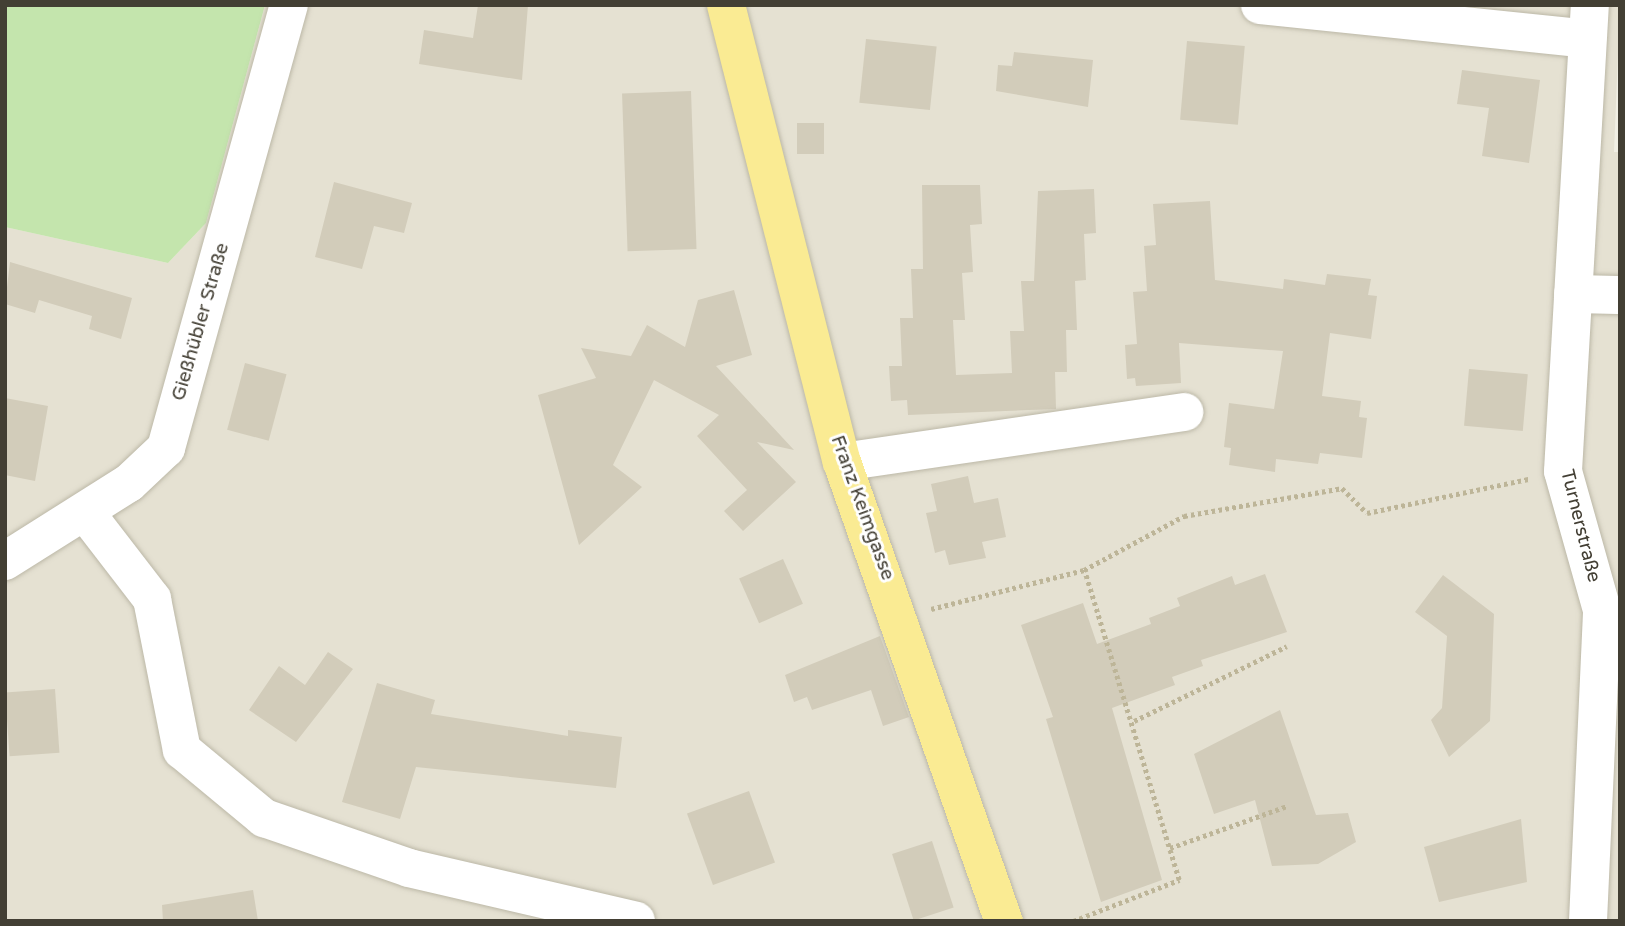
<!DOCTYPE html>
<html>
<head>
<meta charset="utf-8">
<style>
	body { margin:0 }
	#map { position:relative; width:1625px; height:926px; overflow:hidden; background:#f1efe4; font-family:"Varela Round",sans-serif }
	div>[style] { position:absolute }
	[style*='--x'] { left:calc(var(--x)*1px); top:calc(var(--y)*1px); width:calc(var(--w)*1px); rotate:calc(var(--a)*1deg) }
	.residential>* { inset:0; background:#e5e1d2 }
	.green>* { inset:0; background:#c4e5ad }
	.building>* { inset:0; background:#d2ccba; transform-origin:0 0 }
	.path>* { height:4.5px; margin-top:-2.25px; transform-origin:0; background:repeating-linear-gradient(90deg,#bdb598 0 3.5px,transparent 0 7px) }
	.roads { filter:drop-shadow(0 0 2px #bcb8a7) drop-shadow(0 0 2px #bcb8a7) }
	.minor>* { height:38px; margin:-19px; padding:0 19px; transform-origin:19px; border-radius:19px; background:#fff }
	.major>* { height:38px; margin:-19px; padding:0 19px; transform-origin:19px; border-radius:19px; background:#faeb93 }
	span { translate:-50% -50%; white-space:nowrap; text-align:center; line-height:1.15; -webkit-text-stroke:6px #fff; paint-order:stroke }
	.street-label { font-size:19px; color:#433f34 }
	.frame { position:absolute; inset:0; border:7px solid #433f34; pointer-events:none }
</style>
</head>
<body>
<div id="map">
	<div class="residential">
		<div style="clip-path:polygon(265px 5px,1620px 5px,1614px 152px,1620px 152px,1620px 921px,5px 921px,5px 227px,168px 263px,206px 223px)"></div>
	</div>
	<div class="green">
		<div style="clip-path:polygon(5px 5px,265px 5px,206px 223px,168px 263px,5px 227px)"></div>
	</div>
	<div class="building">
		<div style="clip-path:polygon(478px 5px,528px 5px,522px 80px,419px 64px,424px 30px,473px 38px)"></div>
		<div style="left:866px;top:39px;width:71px;height:64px;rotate:6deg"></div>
		<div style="left:1187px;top:41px;width:58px;height:79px;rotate:5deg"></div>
		<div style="clip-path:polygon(1014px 52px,1093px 60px,1088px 107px,996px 91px,998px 65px,1012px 66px)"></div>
		<div style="clip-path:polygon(1462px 70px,1540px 80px,1529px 163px,1482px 156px,1489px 108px,1457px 104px)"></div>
		<div style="left:691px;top:91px;width:158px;height:69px;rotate:88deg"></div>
		<div style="left:797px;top:123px;width:27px;height:31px"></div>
		<div style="clip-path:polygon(334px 182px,412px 203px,404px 233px,374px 226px,362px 269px,315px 257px)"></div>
		<div style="clip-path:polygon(922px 185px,980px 185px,982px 224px,970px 225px,973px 272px,962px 273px,965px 320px,953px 320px,956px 375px,1012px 373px,1010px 331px,1024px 331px,1021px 281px,1034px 281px,1038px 191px,1094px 189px,1096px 233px,1084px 234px,1086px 280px,1075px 281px,1077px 330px,1066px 330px,1067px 372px,1055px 372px,1056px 409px,908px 415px,907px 400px,891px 401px,889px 366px,902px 366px,900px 318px,913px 318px,911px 269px,923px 269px)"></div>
		<div style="clip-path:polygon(1210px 201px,1215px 280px,1283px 289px,1284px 279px,1325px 285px,1327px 274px,1371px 279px,1368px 295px,1377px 296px,1371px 339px,1330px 333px,1322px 396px,1361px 401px,1359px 417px,1367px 418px,1362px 458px,1320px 453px,1318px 464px,1276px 459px,1275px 472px,1229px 465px,1231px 448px,1224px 447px,1229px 403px,1274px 409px,1283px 351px,1179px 343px,1181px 383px,1136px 386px,1135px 378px,1127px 379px,1125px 345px,1137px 344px,1133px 292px,1147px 291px,1144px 246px,1156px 245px,1153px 204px)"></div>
		<div style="clip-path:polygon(10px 262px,132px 298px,121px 339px,89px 329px,92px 316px,39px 300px,35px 313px,5px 304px)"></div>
		<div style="clip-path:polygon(734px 290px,752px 355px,716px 366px,794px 450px,757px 442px,796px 482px,743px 531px,724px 511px,747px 490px,697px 436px,719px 415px,654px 380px,613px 465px,642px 487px,579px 545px,538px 395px,596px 378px,581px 348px,631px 356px,647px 325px,685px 347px,698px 300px)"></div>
		<div style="left:245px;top:363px;width:43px;height:69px;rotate:15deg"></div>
		<div style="left:1469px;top:369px;width:59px;height:57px;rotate:5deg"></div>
		<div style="clip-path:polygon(5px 398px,48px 406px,35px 481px,5px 475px)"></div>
		<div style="clip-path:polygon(968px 476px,974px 503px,998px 498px,1006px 537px,982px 542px,986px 558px,949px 565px,945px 550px,935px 553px,926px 513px,937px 511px,931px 484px)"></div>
		<div style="left:783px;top:559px;width:49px;height:48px;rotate:66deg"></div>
		<div style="clip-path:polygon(1265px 574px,1287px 632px,1201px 660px,1203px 666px,1172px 677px,1175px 685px,1112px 708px,1162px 880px,1101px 902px,1046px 719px,1053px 717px,1021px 625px,1083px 603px,1097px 644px,1151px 624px,1149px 618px,1180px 606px,1177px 598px,1232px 576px,1235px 585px)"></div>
		<div style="clip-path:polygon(1443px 575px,1494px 614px,1490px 721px,1449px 757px,1431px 720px,1442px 708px,1447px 636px,1415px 612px)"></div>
		<div style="clip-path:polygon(880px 636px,909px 717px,883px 726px,871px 690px,812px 710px,807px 697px,794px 702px,785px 675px)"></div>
		<div style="clip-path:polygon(328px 652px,353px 669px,296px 742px,249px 710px,279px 666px,305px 685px)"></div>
		<div style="clip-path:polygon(377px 683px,435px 700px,431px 714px,568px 736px,568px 730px,622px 737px,616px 788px,416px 767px,400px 819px,342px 802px)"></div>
		<div style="left:55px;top:689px;width:64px;height:50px;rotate:86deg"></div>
		<div style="clip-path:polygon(1280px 710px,1316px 815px,1348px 813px,1356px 842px,1318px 864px,1272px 866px,1255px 800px,1214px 814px,1194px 754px)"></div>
		<div style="left:749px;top:791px;width:76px;height:66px;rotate:70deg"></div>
		<div style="clip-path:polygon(1521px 819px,1527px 882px,1439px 902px,1424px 847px)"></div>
		<div style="left:932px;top:841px;width:70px;height:42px;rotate:72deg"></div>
		<div style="clip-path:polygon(253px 890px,258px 921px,163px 921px,162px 905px)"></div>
	</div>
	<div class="path">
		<div style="--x:931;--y:609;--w:158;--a:-14.3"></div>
		<div style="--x:1084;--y:570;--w:114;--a:-28.4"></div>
		<div style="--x:1184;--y:516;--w:160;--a:-10"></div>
		<div style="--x:1342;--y:488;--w:35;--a:45"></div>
		<div style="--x:1367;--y:513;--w:165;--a:-11.9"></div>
		<div style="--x:1134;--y:721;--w:170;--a:-26.1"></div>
		<div style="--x:1170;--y:848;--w:124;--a:-19.7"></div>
		<div style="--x:1073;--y:921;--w:114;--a:-21.1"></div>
		<div style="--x:1179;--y:880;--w:324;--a:-107"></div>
	</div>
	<div class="roads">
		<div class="minor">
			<div style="--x:1260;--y:5;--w:329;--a:5.9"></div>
			<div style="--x:1573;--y:294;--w:47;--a:1.2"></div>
			<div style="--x:842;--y:462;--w:346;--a:-8.3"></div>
			<div style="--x:85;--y:512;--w:110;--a:52.4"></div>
			<div style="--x:152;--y:599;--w:154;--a:78.8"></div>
			<div style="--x:182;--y:750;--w:107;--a:39.7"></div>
			<div style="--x:264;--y:818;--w:153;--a:19"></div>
			<div style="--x:409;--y:868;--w:233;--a:13.1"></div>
			<div style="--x:5;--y:561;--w:146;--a:-32.2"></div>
			<div style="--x:129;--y:483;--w:51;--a:-43.4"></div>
			<div style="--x:166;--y:448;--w:460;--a:-74.5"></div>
			<div style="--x:1588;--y:921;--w:311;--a:-87.4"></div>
			<div style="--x:1602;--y:610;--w:144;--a:-105.7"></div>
			<div style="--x:1563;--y:471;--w:467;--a:-86.7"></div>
		</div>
		<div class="major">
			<div style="--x:726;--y:5;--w:471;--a:75.8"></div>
			<div style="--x:842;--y:462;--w:487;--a:70.6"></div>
		</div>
	</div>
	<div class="street-label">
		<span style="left:201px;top:322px;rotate:-74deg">Gießhübler Straße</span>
		<span style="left:862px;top:508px;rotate:70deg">Franz Keimgasse</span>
		<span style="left:1580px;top:526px;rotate:76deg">Turnerstraße</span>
	</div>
	<div class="frame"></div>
</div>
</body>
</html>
